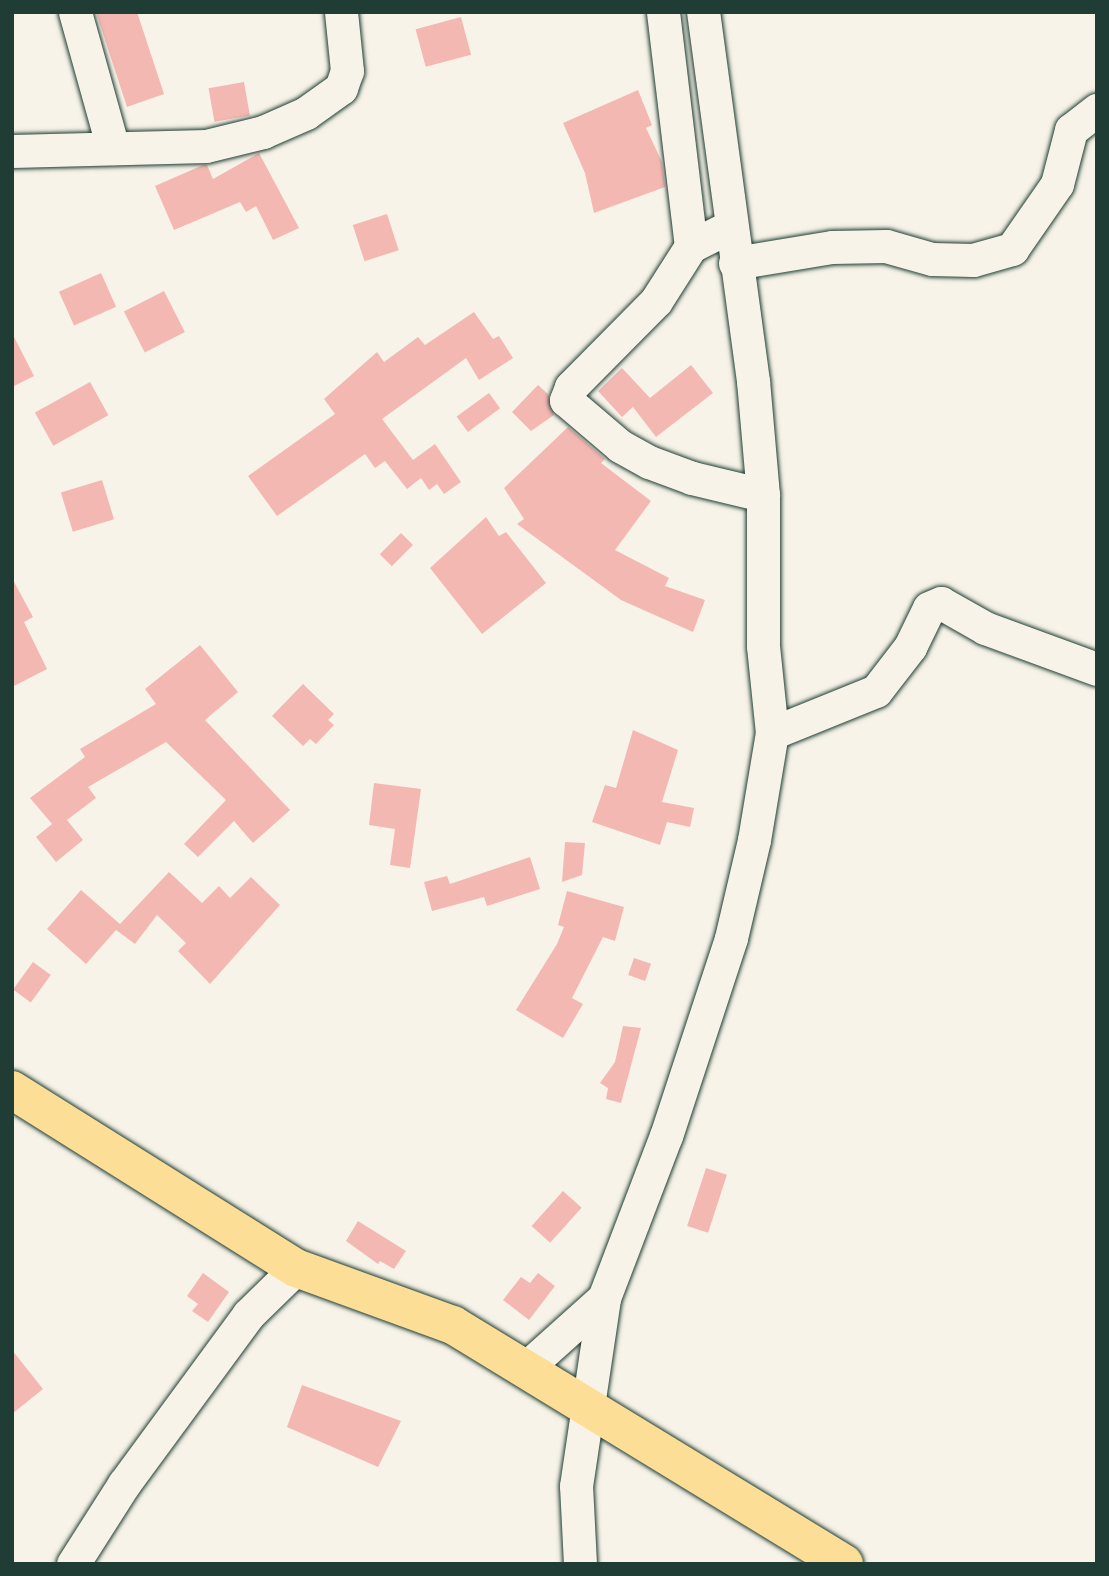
<!DOCTYPE html>
<html>
<head>
<meta charset="utf-8">
<style>
	body { margin:0 }
	#map { position:relative; width:1109px; height:1576px; overflow:hidden; background:#f7f3e8; font-family:Itim,sans-serif }
	div>[style] { position:absolute }
	[style*='--x'] { left:calc(var(--x)*1px); top:calc(var(--y)*1px); width:calc(var(--w)*1px); rotate:calc(var(--a)*1deg) }
	.building>* { inset:0; background:#f4b8b3; transform-origin:0 0 }
	.roads { filter:drop-shadow(0 0 2px #1f3d34) drop-shadow(0 0 2px #1f3d34) }
	.minor>* { height:33px; margin:-16.5px; padding:0 16.5px; transform-origin:16.5px; border-radius:16.5px; background:#f7f3e8 }
	.major>* { height:38px; margin:-19px; padding:0 19px; transform-origin:19px; border-radius:19px; background:#fcde96 }
	span { translate:-50% -50%; white-space:nowrap; text-align:center; line-height:1.15; -webkit-text-stroke:5px #f7f3e8; paint-order:stroke }
	.frame { position:absolute; inset:0; border:14px solid #1f3d34; pointer-events:none }
</style>
</head>
<body>
<div id="map">
	<div class="building">
		<div style="clip-path:polygon(96px 12px,137px 12px,164px 94px,127px 107px)"></div>
		<div style="left:461px;top:17px;width:39px;height:47px;rotate:75deg"></div>
		<div style="left:244px;top:82px;width:34px;height:36px;rotate:80deg"></div>
		<div style="clip-path:polygon(638px 90px,652px 125px,646px 128px,662px 162px,665px 187px,594px 213px,585px 173px,563px 123px)"></div>
		<div style="clip-path:polygon(259px 153px,299px 228px,273px 240px,256px 206px,246px 212px,240px 202px,174px 230px,155px 186px,203px 165px,207px 165px,213px 179px)"></div>
		<div style="left:387px;top:214px;width:38px;height:36px;rotate:72deg"></div>
		<div style="left:101px;top:273px;width:37px;height:46px;rotate:66deg"></div>
		<div style="left:164px;top:291px;width:46px;height:45px;rotate:63deg"></div>
		<div style="clip-path:polygon(474px 312px,493px 339px,499px 336px,513px 358px,479px 380px,466px 358px,382px 419px,413px 460px,435px 444px,461px 482px,444px 494px,437px 484px,429px 490px,421px 478px,407px 489px,385px 461px,375px 468px,365px 454px,277px 516px,248px 476px,335px 414px,324px 399px,377px 352px,384px 362px,418px 337px,425px 345px)"></div>
		<div style="clip-path:polygon(12px 333px,34px 376px,12px 387px)"></div>
		<div style="clip-path:polygon(691px 365px,713px 393px,656px 437px,633px 407px,622px 417px,598px 391px,622px 368px,650px 398px)"></div>
		<div style="left:90px;top:382px;width:38px;height:63px;rotate:61deg"></div>
		<div style="clip-path:polygon(538px 385px,548px 394px,554px 415px,531px 431px,512px 412px)"></div>
		<div style="left:489px;top:393px;width:19px;height:40px;rotate:54deg"></div>
		<div style="clip-path:polygon(568px 427px,605px 459px,601px 463px,651px 501px,615px 550px,669px 578px,665px 586px,705px 600px,693px 632px,621px 600px,517px 524px,524px 519px,504px 488px)"></div>
		<div style="left:102px;top:480px;width:41px;height:43px;rotate:73deg"></div>
		<div style="clip-path:polygon(486px 517px,499px 536px,506px 532px,546px 583px,482px 634px,430px 568px)"></div>
		<div style="left:401px;top:533px;width:17px;height:30px;rotate:45deg"></div>
		<div style="clip-path:polygon(12px 578px,33px 617px,24px 622px,47px 669px,12px 687px)"></div>
		<div style="clip-path:polygon(200px 645px,238px 692px,205px 720px,290px 810px,253px 843px,234px 821px,198px 857px,184px 844px,226px 800px,166px 742px,88px 787px,96px 798px,67px 820px,83px 840px,56px 862px,36px 837px,52px 824px,30px 798px,85px 757px,80px 749px,156px 704px,145px 689px)"></div>
		<div style="clip-path:polygon(303px 684px,334px 714px,328px 720px,334px 725px,316px 744px,310px 739px,303px 746px,272px 716px)"></div>
		<div style="clip-path:polygon(633px 730px,678px 750px,662px 802px,694px 808px,690px 827px,667px 822px,660px 845px,592px 822px,605px 785px,616px 788px)"></div>
		<div style="clip-path:polygon(374px 783px,421px 789px,410px 868px,390px 865px,395px 829px,369px 825px)"></div>
		<div style="clip-path:polygon(565px 842px,585px 843px,582px 875px,562px 882px)"></div>
		<div style="clip-path:polygon(530px 857px,540px 889px,487px 906px,484px 897px,432px 911px,424px 882px,447px 876px,450px 884px)"></div>
		<div style="clip-path:polygon(169px 872px,202px 903px,219px 886px,230px 898px,251px 877px,280px 905px,210px 984px,178px 951px,186px 943px,157px 915px,135px 944px,116px 930px,86px 964px,47px 929px,81px 890px,120px 924px)"></div>
		<div style="clip-path:polygon(567px 891px,624px 907px,615px 941px,603px 937px,572px 998px,583px 1004px,563px 1038px,516px 1010px,557px 944px,564px 927px,558px 925px)"></div>
		<div style="left:634px;top:958px;width:18px;height:18px;rotate:19deg"></div>
		<div style="left:33px;top:962px;width:22px;height:34px;rotate:36deg"></div>
		<div style="clip-path:polygon(623px 1026px,641px 1028px,621px 1103px,606px 1099px,608px 1088px,600px 1083px,615px 1062px)"></div>
		<div style="left:706px;top:1168px;width:22px;height:61px;rotate:18deg"></div>
		<div style="left:563px;top:1191px;width:25px;height:47px;rotate:42deg"></div>
		<div style="clip-path:polygon(358px 1221px,406px 1251px,394px 1269px,380px 1261px,378px 1264px,346px 1241px)"></div>
		<div style="clip-path:polygon(203px 1273px,229px 1292px,208px 1322px,192px 1311px,198px 1304px,187px 1296px)"></div>
		<div style="clip-path:polygon(538px 1273px,555px 1286px,529px 1320px,503px 1300px,521px 1277px,530px 1283px)"></div>
		<div style="clip-path:polygon(12px 1350px,43px 1389px,12px 1414px)"></div>
		<div style="clip-path:polygon(302px 1385px,401px 1421px,378px 1467px,287px 1427px)"></div>
	</div>
	<div class="roads">
		<div class="minor">
			<div style="--x:75;--y:12;--w:141;--a:74.4"></div>
			<div style="--x:663;--y:12;--w:236;--a:83.2"></div>
			<div style="--x:12;--y:151;--w:194;--a:-1.5"></div>
			<div style="--x:206;--y:146;--w:59;--a:-13.8"></div>
			<div style="--x:263;--y:132;--w:47;--a:-23.8"></div>
			<div style="--x:306;--y:113;--w:43;--a:-35.5"></div>
			<div style="--x:341;--y:88;--w:18;--a:-71"></div>
			<div style="--x:347;--y:71;--w:59;--a:-95.8"></div>
			<div style="--x:731;--y:226;--w:45;--a:153.4"></div>
			<div style="--x:691;--y:246;--w:65;--a:122.5"></div>
			<div style="--x:656;--y:301;--w:121;--a:134.7"></div>
			<div style="--x:571;--y:387;--w:14;--a:111"></div>
			<div style="--x:566;--y:400;--w:71;--a:40.4"></div>
			<div style="--x:620;--y:446;--w:33;--a:29"></div>
			<div style="--x:649;--y:462;--w:46;--a:20.4"></div>
			<div style="--x:692;--y:478;--w:73;--a:13.5"></div>
			<div style="--x:735;--y:263;--w:98;--a:-9.4"></div>
			<div style="--x:832;--y:247;--w:54;--a:-1.1"></div>
			<div style="--x:886;--y:246;--w:48;--a:15.8"></div>
			<div style="--x:932;--y:259;--w:41;--a:1.4"></div>
			<div style="--x:973;--y:260;--w:41;--a:-15.8"></div>
			<div style="--x:1012;--y:249;--w:79;--a:-55.3"></div>
			<div style="--x:1057;--y:184;--w:56;--a:-75.5"></div>
			<div style="--x:1071;--y:130;--w:33;--a:-38"></div>
			<div style="--x:772;--y:733;--w:112;--a:-22"></div>
			<div style="--x:876;--y:691;--w:56;--a:-52.3"></div>
			<div style="--x:910;--y:647;--w:43;--a:-64"></div>
			<div style="--x:929;--y:608;--w:13;--a:-23"></div>
			<div style="--x:941;--y:603;--w:51;--a:29.6"></div>
			<div style="--x:985;--y:628;--w:119;--a:20.1"></div>
			<div style="--x:527;--y:1367;--w:103;--a:-41.9"></div>
			<div style="--x:73;--y:1564;--w:95;--a:-57.5"></div>
			<div style="--x:124;--y:1484;--w:210;--a:-53.7"></div>
			<div style="--x:248;--y:1315;--w:67;--a:-44.4"></div>
			<div style="--x:580;--y:1564;--w:78;--a:-92.9"></div>
			<div style="--x:576;--y:1486;--w:190;--a:-81.5"></div>
			<div style="--x:604;--y:1298;--w:173;--a:-69.1"></div>
			<div style="--x:666;--y:1136;--w:208;--a:-71.8"></div>
			<div style="--x:731;--y:938;--w:101;--a:-76.8"></div>
			<div style="--x:754;--y:840;--w:109;--a:-80.5"></div>
			<div style="--x:772;--y:733;--w:87;--a:-95.9"></div>
			<div style="--x:763;--y:646;--w:151;--a:-90"></div>
			<div style="--x:763;--y:495;--w:114;--a:-95"></div>
			<div style="--x:753;--y:381;--w:372;--a:-97.7"></div>
		</div>
		<div class="major">
			<div style="--x:12;--y:1090;--w:335;--a:32.1"></div>
			<div style="--x:296;--y:1268;--w:167;--a:20"></div>
			<div style="--x:453;--y:1325;--w:458;--a:31.4"></div>
		</div>
	</div>
	<div class="frame"></div>
</div>
</body>
</html>
